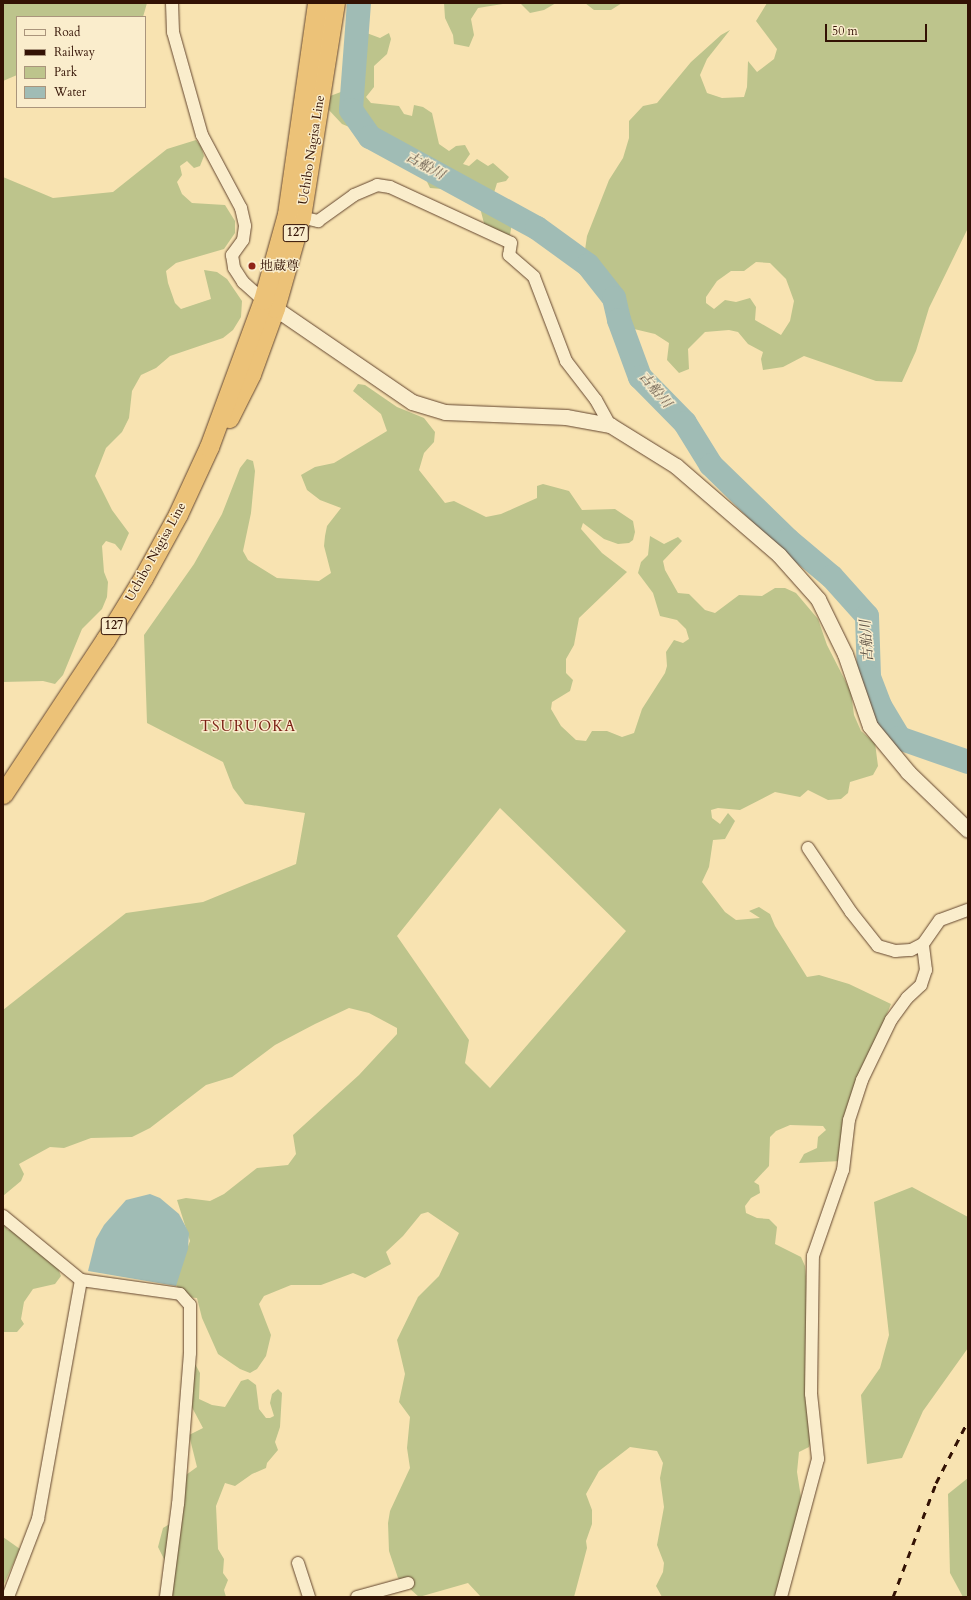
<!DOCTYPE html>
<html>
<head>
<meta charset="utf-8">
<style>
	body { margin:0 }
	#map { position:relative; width:971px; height:1600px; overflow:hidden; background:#f8e3b1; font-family:Cardo,"Noto Serif JP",serif }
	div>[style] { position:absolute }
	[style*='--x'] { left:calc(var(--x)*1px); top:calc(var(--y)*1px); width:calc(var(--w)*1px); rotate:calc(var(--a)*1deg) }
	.green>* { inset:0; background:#bdc48c }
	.water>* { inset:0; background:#a0bcb5 }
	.river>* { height:24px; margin:-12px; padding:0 12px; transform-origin:12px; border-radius:12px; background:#a0bcb5 }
	.roads { filter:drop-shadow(0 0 1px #64462f) drop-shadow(0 0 1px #64462f) }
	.minor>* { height:12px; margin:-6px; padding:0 6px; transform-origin:6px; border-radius:6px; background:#faedcc }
	.tertiary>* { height:15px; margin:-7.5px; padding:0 7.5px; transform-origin:7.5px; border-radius:7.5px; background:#faedcc }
	.trunk>* { height:19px; margin:-9.5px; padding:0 9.5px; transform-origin:9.5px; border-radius:9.5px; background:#ecc278 }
	.rail>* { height:3px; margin-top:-1.5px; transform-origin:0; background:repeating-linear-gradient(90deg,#331204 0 7px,transparent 0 14px) }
	.dots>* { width:11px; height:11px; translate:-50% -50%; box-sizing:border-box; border:2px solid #faedcc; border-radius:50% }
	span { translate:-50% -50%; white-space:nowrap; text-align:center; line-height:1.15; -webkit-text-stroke:3px #faedcc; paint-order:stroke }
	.shield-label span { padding:1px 3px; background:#faedcc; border:1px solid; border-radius:3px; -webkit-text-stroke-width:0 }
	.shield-label { font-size:12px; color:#331204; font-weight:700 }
	.street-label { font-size:13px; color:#331204 }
	.poi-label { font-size:13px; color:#331204 }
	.left { translate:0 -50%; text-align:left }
	.water-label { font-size:14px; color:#594e42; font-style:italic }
	.quarter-label { font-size:15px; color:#7a1f14; letter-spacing:1px }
	.frame { position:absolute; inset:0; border:4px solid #331204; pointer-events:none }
	.legend { position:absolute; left:16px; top:16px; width:130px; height:92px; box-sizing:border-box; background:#faedcc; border:1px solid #aa957c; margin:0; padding:5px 7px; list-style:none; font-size:12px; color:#331204 }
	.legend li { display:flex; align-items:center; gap:8px; height:20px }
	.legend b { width:20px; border:1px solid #aa957c }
	.scale { position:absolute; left:825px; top:24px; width:102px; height:18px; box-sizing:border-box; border:2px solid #331204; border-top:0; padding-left:5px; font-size:12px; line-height:14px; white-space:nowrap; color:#331204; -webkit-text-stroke:3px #faedcc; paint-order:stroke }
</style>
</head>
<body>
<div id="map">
	<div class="green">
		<div style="clip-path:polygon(3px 3px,147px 3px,143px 17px,17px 17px,17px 75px,3px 81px)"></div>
		<div style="clip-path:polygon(444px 3px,509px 3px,478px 8px,471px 19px,474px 35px,469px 47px,454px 44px,453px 35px,445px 18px)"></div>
		<div style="clip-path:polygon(520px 3px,556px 3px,544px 10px,530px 13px)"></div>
		<div style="clip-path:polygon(585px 3px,622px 3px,611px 10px,594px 10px)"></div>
		<div style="clip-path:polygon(evenodd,767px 3px,968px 3px,968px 228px,929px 308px,916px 351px,902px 382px,876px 381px,804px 356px,783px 367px,763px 370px,761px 359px,763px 352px,748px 344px,738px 332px,729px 330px,705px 332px,688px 349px,689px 369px,679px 373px,667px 360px,669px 343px,655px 334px,634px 329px,616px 321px,603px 298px,602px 283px,592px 264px,584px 257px,587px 236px,609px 180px,623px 158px,629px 138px,629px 121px,643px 106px,657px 103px,691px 62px,721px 35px,730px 30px,707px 59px,700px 75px,707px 93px,722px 98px,744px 97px,747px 87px,748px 61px,757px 72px,774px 59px,777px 49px,756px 21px,767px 3px,756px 262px,770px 263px,786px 279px,794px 301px,790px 321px,781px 335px,755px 320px,756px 307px,750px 298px,736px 302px,725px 300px,714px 309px,706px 303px,706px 297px,717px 281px,731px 271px,744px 271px,756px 262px)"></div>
		<div style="clip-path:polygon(364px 32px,380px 38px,389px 33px,391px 39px,387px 54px,374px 66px,374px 87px,366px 97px,371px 103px,399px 106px,404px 114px,412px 116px,414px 105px,423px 107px,432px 113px,439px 144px,449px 151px,456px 146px,465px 145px,470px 154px,463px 164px,469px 166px,477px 159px,488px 166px,493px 163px,509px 177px,506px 181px,497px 183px,489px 209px,501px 214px,512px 223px,510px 235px,497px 234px,485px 227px,479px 204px,454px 190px,430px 188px,417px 161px,401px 155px,385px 138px,369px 127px,354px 129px,342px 124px,327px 108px,325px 98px,346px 90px,352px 75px,356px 40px)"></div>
		<div style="clip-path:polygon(196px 140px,201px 146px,204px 156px,200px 166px,194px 168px,187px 161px,180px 166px,182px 175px,177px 182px,182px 194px,192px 203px,225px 205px,235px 221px,235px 233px,224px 249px,176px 263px,166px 271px,168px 283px,175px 303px,181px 309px,211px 299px,204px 270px,217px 272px,227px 279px,242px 301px,241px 317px,233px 330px,223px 338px,170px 356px,156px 368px,141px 375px,132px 391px,129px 418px,122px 432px,106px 448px,95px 476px,112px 510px,129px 533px,121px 551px,115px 544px,106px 541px,102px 546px,104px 572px,108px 582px,107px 597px,102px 609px,82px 629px,63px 675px,55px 684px,43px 681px,3px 682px,3px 177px,53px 198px,113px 192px,167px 149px)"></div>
		<div style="clip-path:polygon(evenodd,358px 384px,365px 385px,397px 407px,424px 418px,435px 432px,434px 442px,424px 453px,419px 470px,445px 503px,454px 501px,486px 517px,501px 514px,537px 498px,537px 486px,543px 484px,569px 491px,582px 510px,615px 509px,633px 521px,635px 532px,633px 540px,629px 543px,618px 544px,604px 539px,583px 523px,581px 529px,602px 553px,627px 572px,579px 618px,574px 645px,566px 659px,566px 673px,573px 680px,570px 691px,552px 702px,551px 709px,561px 726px,576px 740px,586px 741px,592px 731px,607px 731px,622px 737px,634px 733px,642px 709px,665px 673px,667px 666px,666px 652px,674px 640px,683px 643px,689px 639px,686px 629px,677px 620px,660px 616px,653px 593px,638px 573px,641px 562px,648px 555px,650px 536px,664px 544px,678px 537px,682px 541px,663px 561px,665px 570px,678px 593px,689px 594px,705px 610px,715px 613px,739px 595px,762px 596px,775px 588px,785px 588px,796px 593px,818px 619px,827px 645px,851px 692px,854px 715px,861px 731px,875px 743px,878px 766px,873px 775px,850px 782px,848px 793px,841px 799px,828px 800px,808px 790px,800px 797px,775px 792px,740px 810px,718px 808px,711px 810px,712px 818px,720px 824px,728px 813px,735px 821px,725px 839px,713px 840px,709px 867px,702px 882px,725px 912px,736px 920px,760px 918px,749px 911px,759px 907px,770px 914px,775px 926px,807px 977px,819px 975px,849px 984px,891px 1004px,882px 1026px,842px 1161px,799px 1163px,804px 1154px,817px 1148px,818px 1137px,826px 1130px,823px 1126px,790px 1125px,776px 1131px,770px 1137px,769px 1166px,754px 1182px,759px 1185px,760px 1193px,751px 1198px,745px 1206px,746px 1213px,757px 1218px,769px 1219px,777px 1227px,775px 1244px,801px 1257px,805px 1266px,807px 1287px,805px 1384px,812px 1437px,809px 1447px,799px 1452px,797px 1472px,802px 1504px,778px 1597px,662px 1597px,656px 1586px,663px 1572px,664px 1563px,657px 1545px,664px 1507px,660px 1478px,663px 1463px,657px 1451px,630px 1447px,599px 1471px,586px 1494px,592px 1510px,592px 1524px,586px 1541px,587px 1548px,574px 1597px,481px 1597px,468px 1583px,419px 1597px,398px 1578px,389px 1551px,388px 1523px,390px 1511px,410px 1468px,407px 1448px,410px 1417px,399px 1402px,405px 1374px,397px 1340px,418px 1297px,439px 1276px,459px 1233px,428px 1212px,421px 1214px,403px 1236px,386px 1252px,391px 1264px,365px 1278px,353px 1273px,321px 1285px,291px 1285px,264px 1296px,259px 1304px,271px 1335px,266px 1356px,257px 1369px,250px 1373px,240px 1369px,218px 1354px,202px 1318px,197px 1298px,186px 1297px,174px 1283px,190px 1241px,177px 1200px,186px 1198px,210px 1201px,224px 1194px,257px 1168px,288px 1165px,296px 1154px,293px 1135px,359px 1075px,397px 1034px,397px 1028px,369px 1013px,349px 1008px,315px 1024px,275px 1045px,232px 1077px,206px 1085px,150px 1128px,132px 1137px,91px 1138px,64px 1148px,50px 1147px,19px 1164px,24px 1174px,21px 1181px,3px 1196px,3px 1010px,126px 913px,203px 902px,296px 864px,305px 813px,245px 804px,233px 788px,223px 762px,147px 723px,144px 635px,194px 564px,222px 514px,240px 468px,247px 459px,253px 461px,255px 471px,251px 513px,243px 551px,248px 560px,277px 578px,319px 581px,331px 573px,324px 546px,325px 536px,327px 526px,341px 508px,320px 500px,307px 490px,301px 475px,315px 467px,334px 463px,387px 431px,381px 414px,353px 391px,358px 384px,500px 808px,626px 931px,490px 1088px,465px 1063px,469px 1040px,397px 936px,500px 808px)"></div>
		<div style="clip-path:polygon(912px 1187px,968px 1217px,968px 1348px,923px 1411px,902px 1458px,867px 1464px,861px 1395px,880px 1368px,889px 1335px,874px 1202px)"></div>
		<div style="clip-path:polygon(3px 1224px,8px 1230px,14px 1228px,57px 1266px,61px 1276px,55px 1284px,33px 1289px,24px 1302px,21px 1319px,24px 1324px,17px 1332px,3px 1332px)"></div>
		<div style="clip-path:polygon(195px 1364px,200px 1373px,199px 1399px,212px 1405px,225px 1407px,241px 1381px,248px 1379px,256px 1385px,259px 1409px,266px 1418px,270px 1418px,274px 1416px,270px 1403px,272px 1394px,278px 1389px,282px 1393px,280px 1427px,275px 1442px,278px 1450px,267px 1463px,266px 1468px,252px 1474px,235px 1486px,225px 1483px,216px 1506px,218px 1549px,224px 1559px,223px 1573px,228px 1580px,224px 1590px,226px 1597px,174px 1597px,166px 1588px,165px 1561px,158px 1547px,163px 1528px,173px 1522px,179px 1480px,197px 1467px,189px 1435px,203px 1428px,187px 1398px)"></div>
		<div style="clip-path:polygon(968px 1478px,968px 1597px,963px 1597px,950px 1573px,948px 1494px)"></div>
		<div style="clip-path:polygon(3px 1537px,20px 1549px,3px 1586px)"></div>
	</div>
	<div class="water">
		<div style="clip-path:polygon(150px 1194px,160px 1198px,179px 1214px,189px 1233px,188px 1249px,176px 1286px,88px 1271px,96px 1239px,104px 1225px,126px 1200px)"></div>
	</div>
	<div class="river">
		<div style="--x:359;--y:3;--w:107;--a:94.3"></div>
		<div style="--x:351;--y:110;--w:33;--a:55"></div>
		<div style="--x:370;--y:137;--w:190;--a:28.6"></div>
		<div style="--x:537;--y:228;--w:63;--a:36"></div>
		<div style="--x:588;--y:265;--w:42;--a:51.8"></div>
		<div style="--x:614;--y:298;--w:23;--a:77"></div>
		<div style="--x:619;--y:320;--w:61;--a:69.8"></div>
		<div style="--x:640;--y:377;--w:64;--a:45.6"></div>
		<div style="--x:685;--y:423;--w:49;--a:58.2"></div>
		<div style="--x:711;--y:465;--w:107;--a:44.2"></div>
		<div style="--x:788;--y:540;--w:57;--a:40.1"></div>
		<div style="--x:832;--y:577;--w:52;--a:48.1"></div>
		<div style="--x:867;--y:616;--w:61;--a:88.1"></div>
		<div style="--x:869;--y:677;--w:31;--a:69"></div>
		<div style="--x:880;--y:706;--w:37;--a:59"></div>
		<div style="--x:899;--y:738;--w:73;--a:19.2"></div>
	</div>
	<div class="roads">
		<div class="minor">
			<div style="--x:172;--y:3;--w:29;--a:88"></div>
			<div style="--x:173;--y:32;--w:107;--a:74.3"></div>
			<div style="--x:202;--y:135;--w:83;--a:61.9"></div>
			<div style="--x:241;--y:208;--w:18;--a:77"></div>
			<div style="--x:245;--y:226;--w:14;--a:98"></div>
			<div style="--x:243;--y:240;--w:19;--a:126"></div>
			<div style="--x:232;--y:255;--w:13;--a:81"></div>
			<div style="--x:234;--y:268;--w:17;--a:57"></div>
			<div style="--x:243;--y:282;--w:27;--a:42"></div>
			<div style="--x:296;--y:216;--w:23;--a:13"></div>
			<div style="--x:318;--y:221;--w:44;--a:-35.8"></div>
			<div style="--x:354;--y:195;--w:25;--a:-23"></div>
			<div style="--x:377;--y:185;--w:13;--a:9"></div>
			<div style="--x:390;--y:187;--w:133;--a:24.8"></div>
			<div style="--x:511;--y:243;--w:12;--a:99"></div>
			<div style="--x:509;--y:255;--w:33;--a:41"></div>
			<div style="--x:534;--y:277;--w:90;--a:69.1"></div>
			<div style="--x:566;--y:361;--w:49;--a:52.4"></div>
			<div style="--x:596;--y:400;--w:29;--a:61"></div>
			<div style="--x:808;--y:848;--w:77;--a:56.1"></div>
			<div style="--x:851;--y:912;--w:43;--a:51.5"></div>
			<div style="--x:878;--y:946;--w:18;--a:16"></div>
			<div style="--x:895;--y:951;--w:16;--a:-4"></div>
			<div style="--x:911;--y:950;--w:13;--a:-27"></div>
			<div style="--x:3;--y:1216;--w:101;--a:39.4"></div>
			<div style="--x:81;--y:1280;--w:100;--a:8"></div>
			<div style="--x:180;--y:1294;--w:15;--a:48"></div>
			<div style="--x:190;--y:1305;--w:48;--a:90"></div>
			<div style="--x:190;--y:1353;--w:151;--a:94.5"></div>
			<div style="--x:178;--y:1504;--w:94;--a:97.4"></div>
			<div style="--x:298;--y:1563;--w:36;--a:72"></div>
			<div style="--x:8;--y:1597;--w:84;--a:-69"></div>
			<div style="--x:38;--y:1519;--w:243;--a:-79.8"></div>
			<div style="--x:357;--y:1597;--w:53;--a:-15.4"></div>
			<div style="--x:781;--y:1597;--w:143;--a:-75"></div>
			<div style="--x:818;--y:1459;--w:65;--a:-96.1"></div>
			<div style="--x:811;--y:1394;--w:138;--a:-89.2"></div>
			<div style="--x:813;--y:1256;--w:91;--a:-70.8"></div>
			<div style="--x:843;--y:1170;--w:50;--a:-83.2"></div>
			<div style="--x:849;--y:1120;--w:42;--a:-72"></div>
			<div style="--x:862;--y:1080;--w:67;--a:-64.2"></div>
			<div style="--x:891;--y:1020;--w:27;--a:-54"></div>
			<div style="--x:907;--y:998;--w:19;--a:-43"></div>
			<div style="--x:921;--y:985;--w:16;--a:-72"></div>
			<div style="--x:926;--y:970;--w:26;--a:-97"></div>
			<div style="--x:923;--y:944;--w:29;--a:-55"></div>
			<div style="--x:940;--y:920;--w:30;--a:-20"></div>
		</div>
		<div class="tertiary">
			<div style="--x:266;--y:302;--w:177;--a:34.4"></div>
			<div style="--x:412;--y:402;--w:34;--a:17"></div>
			<div style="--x:445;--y:412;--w:121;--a:2.4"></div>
			<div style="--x:566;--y:417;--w:45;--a:10.3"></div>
			<div style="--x:610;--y:425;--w:78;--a:31.8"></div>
			<div style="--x:676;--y:466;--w:136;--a:40.8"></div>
			<div style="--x:779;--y:555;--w:59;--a:48.4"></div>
			<div style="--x:818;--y:599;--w:61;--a:63.9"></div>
			<div style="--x:845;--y:654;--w:76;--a:70.9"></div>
			<div style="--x:870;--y:726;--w:60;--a:50.4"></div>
			<div style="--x:908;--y:772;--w:83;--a:44"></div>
		</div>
		<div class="trunk">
			<div style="--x:229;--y:418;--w:49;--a:-63.4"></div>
			<div style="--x:251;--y:374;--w:70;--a:-70"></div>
			<div style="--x:275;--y:308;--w:95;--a:-74.1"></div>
			<div style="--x:301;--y:217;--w:217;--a:-81"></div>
			<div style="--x:3;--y:794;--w:185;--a:-56.5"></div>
			<div style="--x:105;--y:640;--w:73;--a:-58.5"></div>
			<div style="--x:143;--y:578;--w:73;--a:-61.3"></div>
			<div style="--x:178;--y:514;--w:74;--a:-65.2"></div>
			<div style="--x:209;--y:447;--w:157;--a:-69.8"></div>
			<div style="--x:263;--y:300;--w:89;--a:-74.4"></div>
			<div style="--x:287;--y:214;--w:213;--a:-81.9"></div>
		</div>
	</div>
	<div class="rail">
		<div style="--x:893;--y:1597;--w:122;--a:-69.3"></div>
		<div style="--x:936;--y:1483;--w:70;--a:-62.7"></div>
	</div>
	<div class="dots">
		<div style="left:252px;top:266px;background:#8f2418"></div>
	</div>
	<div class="shield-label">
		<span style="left:296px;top:233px">127</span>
		<span style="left:114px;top:626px">127</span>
	</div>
	<div class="street-label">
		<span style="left:312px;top:150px;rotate:-81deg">Uchibo Nagisa Line</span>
		<span style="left:156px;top:552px;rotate:-61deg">Uchibo Nagisa Line</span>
	</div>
	<div class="poi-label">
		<span class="left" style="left:260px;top:266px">地蔵尊</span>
	</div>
	<div class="water-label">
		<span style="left:425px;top:166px;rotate:29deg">古船川</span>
		<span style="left:655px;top:390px;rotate:50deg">古船川</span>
		<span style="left:867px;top:641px;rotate:-94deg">古船川</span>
	</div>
	<div class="quarter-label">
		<span style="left:248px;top:727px">TSURUOKA</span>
	</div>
	<div class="frame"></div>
	<ul class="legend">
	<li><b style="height:5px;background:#faedcc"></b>Road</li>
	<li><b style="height:5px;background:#331204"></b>Railway</li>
	<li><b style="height:11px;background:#bdc48c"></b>Park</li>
	<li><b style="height:11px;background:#a0bcb5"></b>Water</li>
	</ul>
	<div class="scale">50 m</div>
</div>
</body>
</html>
